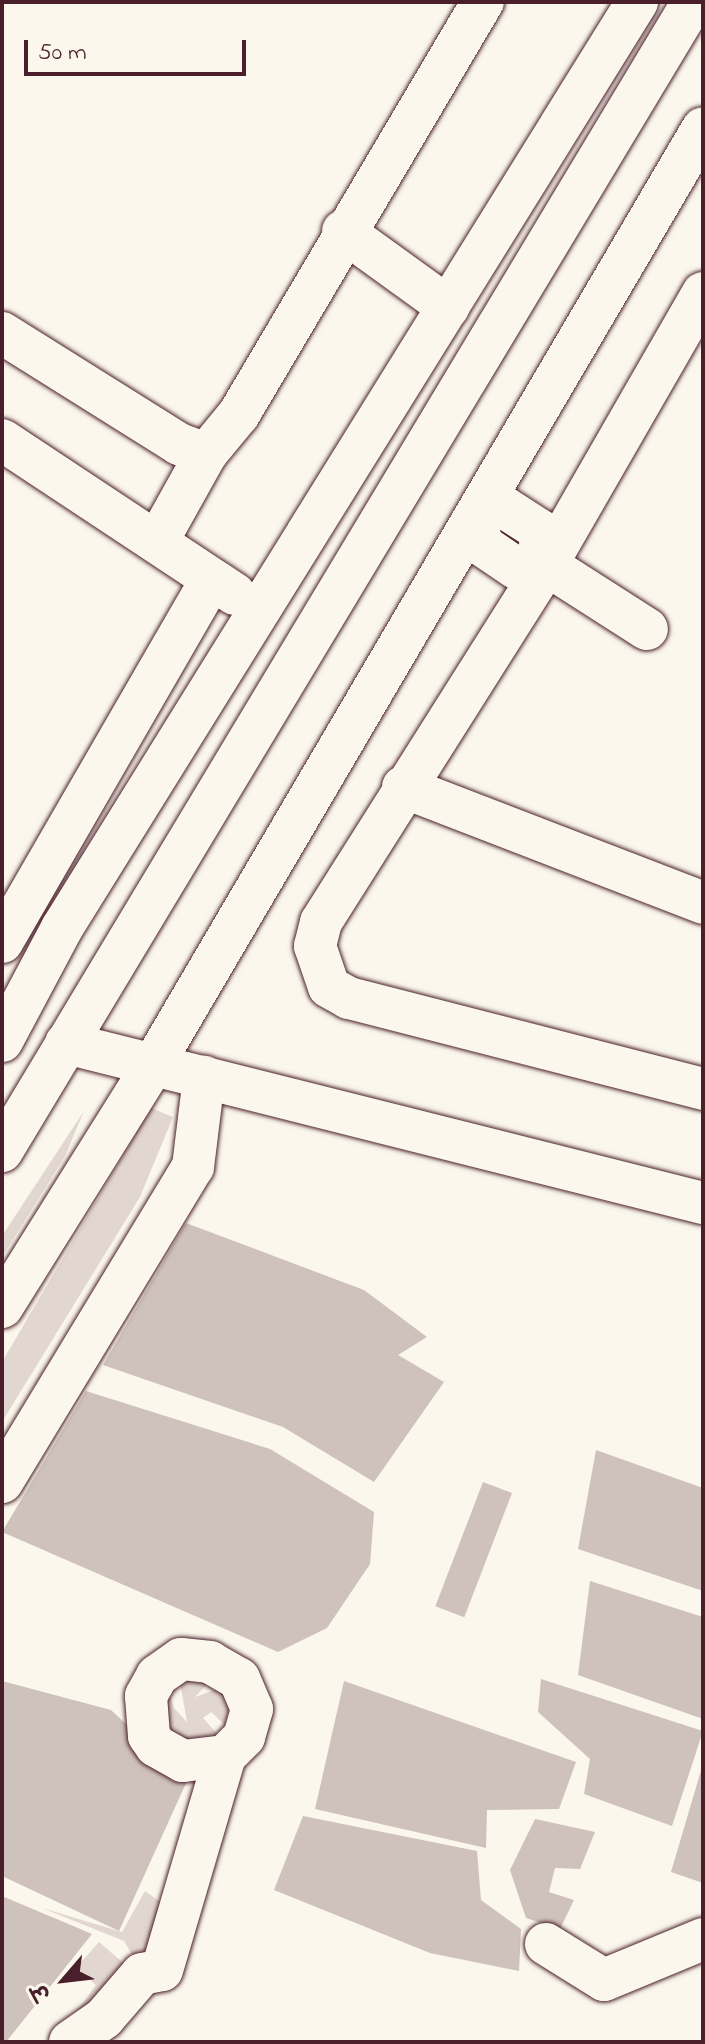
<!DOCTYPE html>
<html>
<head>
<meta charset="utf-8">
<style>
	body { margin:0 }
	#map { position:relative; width:705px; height:2044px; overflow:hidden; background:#fbf7ec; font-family:"Indie Flower","Playpen Sans Deva",sans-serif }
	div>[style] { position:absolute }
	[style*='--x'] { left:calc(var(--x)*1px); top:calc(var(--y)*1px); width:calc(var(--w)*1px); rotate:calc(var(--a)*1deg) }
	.green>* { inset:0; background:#e2d7d0 }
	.building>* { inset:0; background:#cfc2bc; transform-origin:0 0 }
	.roads { filter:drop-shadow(0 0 2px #4a1f2b) drop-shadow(0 0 2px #4a1f2b) }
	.minor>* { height:42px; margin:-21px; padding:0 21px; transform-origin:21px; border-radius:21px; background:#fbf7ec }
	span { translate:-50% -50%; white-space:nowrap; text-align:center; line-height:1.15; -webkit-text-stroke:6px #fbf7ec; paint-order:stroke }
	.frame { position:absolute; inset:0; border:4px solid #4a1f2b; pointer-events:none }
	.north { position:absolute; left:24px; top:1940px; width:80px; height:80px; -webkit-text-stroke:6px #fbf7ec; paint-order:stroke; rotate:242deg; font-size:22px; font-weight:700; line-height:32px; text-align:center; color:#4a1f2b }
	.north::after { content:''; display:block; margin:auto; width:28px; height:36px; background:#4a1f2b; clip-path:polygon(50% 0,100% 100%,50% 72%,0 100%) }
	.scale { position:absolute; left:24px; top:40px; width:222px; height:36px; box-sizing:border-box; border:4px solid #4a1f2b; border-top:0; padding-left:10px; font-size:24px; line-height:28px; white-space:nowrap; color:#4a1f2b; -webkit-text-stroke:6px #fbf7ec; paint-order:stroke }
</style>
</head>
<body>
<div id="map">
	<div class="green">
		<div style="clip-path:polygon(151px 1108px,173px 1117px,140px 1197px,2px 1422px,2px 1362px)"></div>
		<div style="clip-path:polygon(84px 1111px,65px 1156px,2px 1257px,2px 1236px)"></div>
		<div style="clip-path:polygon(220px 1670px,195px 1697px,235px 1683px,238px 1737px,211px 1712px,203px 1718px,227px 1745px,155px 1739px,164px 1675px,174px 1708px,187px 1722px,178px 1671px)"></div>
		<div style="clip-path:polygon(145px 1891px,173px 1911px,156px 1963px,136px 1962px,124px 1941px,42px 1908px,122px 1932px)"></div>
		<div style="clip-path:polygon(99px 1942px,135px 1973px,56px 2040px,96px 1985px,76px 1968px)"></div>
	</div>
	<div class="building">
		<div style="clip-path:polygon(186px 1223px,364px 1290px,427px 1337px,398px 1355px,444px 1382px,374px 1482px,283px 1427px,103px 1365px)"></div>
		<div style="clip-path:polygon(86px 1391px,270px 1449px,374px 1512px,370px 1564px,327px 1628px,278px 1652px,2px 1532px)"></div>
		<div style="clip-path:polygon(596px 1450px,703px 1488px,703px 1591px,578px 1549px)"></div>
		<div style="left:483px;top:1482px;width:31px;height:133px;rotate:21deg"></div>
		<div style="clip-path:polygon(590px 1581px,703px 1617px,703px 1719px,578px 1675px)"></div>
		<div style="clip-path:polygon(541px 1679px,703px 1731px,672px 1826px,584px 1794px,590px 1759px,538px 1712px)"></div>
		<div style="clip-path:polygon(2px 1681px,111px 1710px,187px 1781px,119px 1931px,2px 1876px)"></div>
		<div style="clip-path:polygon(344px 1681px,576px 1762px,559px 1809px,487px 1810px,486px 1848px,315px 1809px)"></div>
		<div style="clip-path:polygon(702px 1767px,703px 1768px,703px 1883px,671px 1872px)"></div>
		<div style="clip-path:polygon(303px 1816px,477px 1851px,481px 1900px,521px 1929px,519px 1971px,430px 1953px,274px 1890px)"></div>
		<div style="clip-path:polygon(535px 1819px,595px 1832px,580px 1869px,555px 1868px,549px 1892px,574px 1900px,560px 1929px,526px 1918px,510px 1870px)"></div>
		<div style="clip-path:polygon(2px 1896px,92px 1934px,6px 2042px,2px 2042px)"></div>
	</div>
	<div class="roads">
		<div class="minor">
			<div style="--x:343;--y:231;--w:130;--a:35.9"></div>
			<div style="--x:703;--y:293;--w:315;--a:119.9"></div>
			<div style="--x:546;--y:566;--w:421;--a:122.3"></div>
			<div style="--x:321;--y:922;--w:25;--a:104"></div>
			<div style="--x:315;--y:946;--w:43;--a:71.1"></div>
			<div style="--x:329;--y:987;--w:23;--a:29"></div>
			<div style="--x:349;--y:998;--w:366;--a:14.4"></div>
			<div style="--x:2;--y:333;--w:209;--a:32.1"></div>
			<div style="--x:179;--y:444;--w:29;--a:20"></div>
			<div style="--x:206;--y:454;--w:52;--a:-50.5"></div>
			<div style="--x:239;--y:414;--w:479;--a:-59.4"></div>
			<div style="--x:2;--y:440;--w:279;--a:33.5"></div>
			<div style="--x:492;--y:506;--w:10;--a:0"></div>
			<div style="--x:502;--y:506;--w:46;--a:32.7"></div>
			<div style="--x:541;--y:531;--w:29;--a:94"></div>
			<div style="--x:539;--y:560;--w:24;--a:161"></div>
			<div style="--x:516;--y:568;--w:41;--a:-145.9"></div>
			<div style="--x:482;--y:545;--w:23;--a:-103"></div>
			<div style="--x:477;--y:523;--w:23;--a:-49"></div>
			<div style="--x:157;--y:542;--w:101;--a:-60.9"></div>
			<div style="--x:539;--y:560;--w:128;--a:32.6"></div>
			<div style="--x:403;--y:787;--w:322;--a:21.1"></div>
			<div style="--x:2;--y:942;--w:419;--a:-60"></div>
			<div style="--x:2;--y:1041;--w:128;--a:-62"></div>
			<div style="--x:62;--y:928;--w:1090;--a:-58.16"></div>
			<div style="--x:66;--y:1043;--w:657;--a:14.1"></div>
			<div style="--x:2;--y:1151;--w:1341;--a:-58.98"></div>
			<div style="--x:2;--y:1307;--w:285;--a:-58"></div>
			<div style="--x:153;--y:1065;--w:1086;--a:-59.59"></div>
			<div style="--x:2;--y:1482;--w:368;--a:-58.8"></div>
			<div style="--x:193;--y:1167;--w:91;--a:-83"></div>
			<div style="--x:546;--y:1944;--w:68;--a:31.8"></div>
			<div style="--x:604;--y:1980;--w:107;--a:-22.5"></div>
			<div style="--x:70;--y:2042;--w:42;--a:-35.2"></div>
			<div style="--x:104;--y:2018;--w:58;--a:-49.2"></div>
			<div style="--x:142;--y:1974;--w:20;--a:-11"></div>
			<div style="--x:162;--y:1970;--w:223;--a:-73.6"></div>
			<div style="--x:225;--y:1756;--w:27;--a:-45"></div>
			<div style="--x:244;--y:1737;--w:29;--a:-74"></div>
			<div style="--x:252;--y:1709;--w:33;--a:-113"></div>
			<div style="--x:239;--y:1679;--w:34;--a:-150"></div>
			<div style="--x:210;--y:1662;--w:29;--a:-174"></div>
			<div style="--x:181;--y:1659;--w:29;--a:145"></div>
			<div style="--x:157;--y:1676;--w:23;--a:119"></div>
			<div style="--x:146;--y:1696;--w:40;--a:85.7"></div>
			<div style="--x:149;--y:1736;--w:12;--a:55"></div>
			<div style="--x:156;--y:1746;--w:31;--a:29"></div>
			<div style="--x:183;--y:1761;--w:42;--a:-6.8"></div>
		</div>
	</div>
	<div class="frame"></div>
	<div class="north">उ</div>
	<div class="scale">50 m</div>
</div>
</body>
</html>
